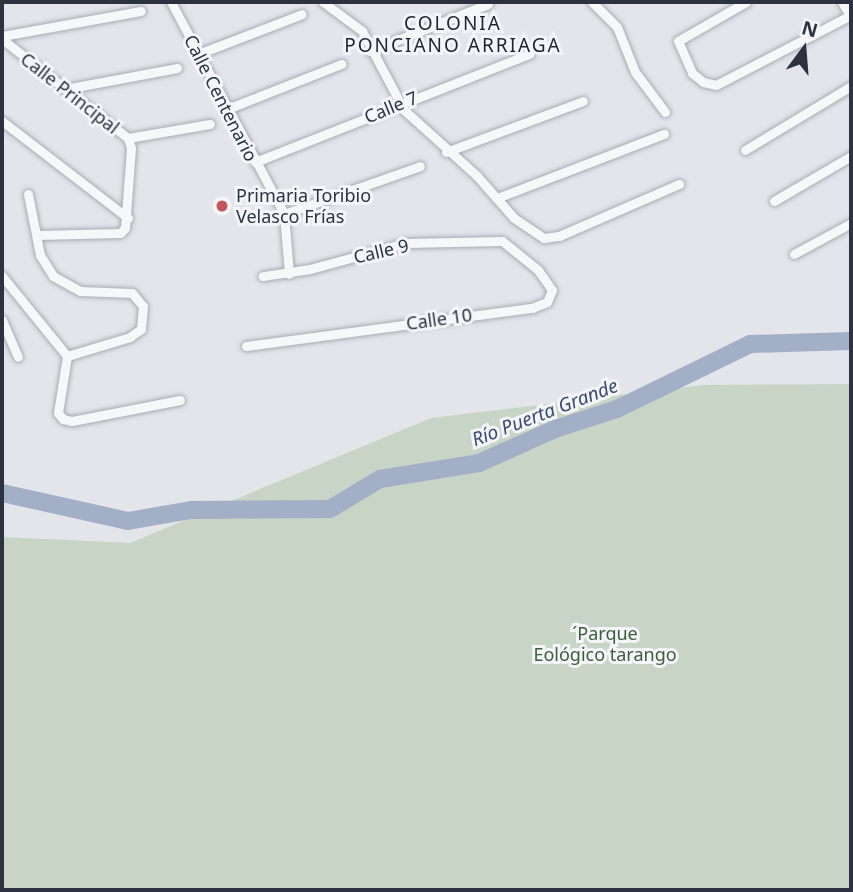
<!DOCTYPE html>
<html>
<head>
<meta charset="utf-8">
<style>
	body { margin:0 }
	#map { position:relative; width:853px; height:892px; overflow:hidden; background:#e4e5ea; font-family:"Noto Sans",sans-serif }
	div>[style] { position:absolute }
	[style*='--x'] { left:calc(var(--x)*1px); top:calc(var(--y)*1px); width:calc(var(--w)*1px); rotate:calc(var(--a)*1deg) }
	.green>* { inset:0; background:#c7d4c6 }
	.river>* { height:18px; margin:-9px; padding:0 9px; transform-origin:9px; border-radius:9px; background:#a2afc7 }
	.roads { filter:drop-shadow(0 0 2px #a9acb4) drop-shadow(0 0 2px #a9acb4) }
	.minor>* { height:9px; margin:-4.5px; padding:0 4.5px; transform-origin:4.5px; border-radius:4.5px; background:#f6f7f9 }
	.dots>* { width:19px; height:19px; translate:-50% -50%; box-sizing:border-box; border:4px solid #f3f5f8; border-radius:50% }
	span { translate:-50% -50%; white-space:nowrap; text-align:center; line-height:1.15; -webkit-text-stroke:6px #f3f5f8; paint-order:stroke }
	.street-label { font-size:18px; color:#2d3241 }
	.poi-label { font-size:18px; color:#2d3241 }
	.left { translate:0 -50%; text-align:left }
	.park-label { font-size:18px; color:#3d5c3b }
	.neighbourhood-label { font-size:19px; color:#1f2332; letter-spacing:2px }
	.water-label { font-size:19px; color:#3a4c72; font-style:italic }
	.frame { position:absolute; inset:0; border:4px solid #2d3241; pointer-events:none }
	.north { position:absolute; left:769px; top:14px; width:70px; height:70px; -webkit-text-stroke:5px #f3f5f8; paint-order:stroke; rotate:16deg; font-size:19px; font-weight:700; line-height:28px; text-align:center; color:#2d3241 }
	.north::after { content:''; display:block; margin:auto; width:24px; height:32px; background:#2d3241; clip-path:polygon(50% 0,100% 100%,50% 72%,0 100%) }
</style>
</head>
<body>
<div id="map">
	<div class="green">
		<div style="clip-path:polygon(851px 384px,851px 890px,2px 890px,2px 537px,130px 543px,431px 418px,703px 385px)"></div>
	</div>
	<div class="river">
		<div style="--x:2;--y:493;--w:129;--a:12.5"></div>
		<div style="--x:128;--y:521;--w:64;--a:-9.9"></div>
		<div style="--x:191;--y:510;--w:139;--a:-0.4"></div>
		<div style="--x:330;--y:509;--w:58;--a:-31"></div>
		<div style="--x:380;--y:479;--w:100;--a:-9.2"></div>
		<div style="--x:479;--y:463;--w:83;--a:-24.1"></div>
		<div style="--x:555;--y:429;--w:65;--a:-17.9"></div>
		<div style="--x:617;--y:409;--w:148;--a:-26"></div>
		<div style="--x:750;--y:344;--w:101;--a:-1.7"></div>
	</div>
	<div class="roads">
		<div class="minor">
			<div style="--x:171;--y:2;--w:240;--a:61.9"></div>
			<div style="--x:284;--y:214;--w:60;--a:85.2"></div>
			<div style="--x:323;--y:2;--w:49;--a:36.6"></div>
			<div style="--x:362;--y:31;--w:89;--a:62"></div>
			<div style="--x:404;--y:110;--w:98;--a:42.1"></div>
			<div style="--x:477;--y:176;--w:56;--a:48.6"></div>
			<div style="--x:514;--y:218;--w:36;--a:34"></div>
			<div style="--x:544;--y:238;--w:15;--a:-8"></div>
			<div style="--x:559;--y:236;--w:131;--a:-23.4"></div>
			<div style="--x:592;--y:2;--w:35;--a:45"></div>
			<div style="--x:617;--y:27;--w:48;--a:68.2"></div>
			<div style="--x:635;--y:72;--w:50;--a:53.1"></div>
			<div style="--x:746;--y:2;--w:78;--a:150.2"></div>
			<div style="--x:678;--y:41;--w:35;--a:66"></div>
			<div style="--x:692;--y:73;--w:14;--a:39"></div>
			<div style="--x:703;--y:82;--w:13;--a:13"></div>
			<div style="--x:716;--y:85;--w:152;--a:-27.4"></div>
			<div style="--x:842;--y:2;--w:17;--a:59"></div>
			<div style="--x:2;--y:36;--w:141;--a:-10.2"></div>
			<div style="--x:2;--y:39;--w:160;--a:38.2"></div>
			<div style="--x:128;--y:138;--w:10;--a:73"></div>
			<div style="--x:131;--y:148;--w:80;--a:94.3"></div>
			<div style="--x:125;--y:228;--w:7;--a:135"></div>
			<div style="--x:120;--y:233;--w:83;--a:178.6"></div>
			<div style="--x:370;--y:51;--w:127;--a:-21.7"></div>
			<div style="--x:198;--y:54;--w:111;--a:-21"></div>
			<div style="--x:65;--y:89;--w:114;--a:-10.6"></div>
			<div style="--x:227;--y:109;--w:123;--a:-21.5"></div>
			<div style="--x:2;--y:121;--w:159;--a:37.6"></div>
			<div style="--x:128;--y:138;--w:83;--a:-9.7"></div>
			<div style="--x:745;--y:150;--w:124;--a:-31.1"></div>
			<div style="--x:446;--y:152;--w:146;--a:-20.4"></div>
			<div style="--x:255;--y:162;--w:295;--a:-21.5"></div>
			<div style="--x:28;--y:194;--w:62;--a:78.9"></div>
			<div style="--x:40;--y:255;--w:25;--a:58"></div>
			<div style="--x:53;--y:276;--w:31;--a:29"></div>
			<div style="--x:80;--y:291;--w:52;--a:2.2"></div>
			<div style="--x:132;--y:293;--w:17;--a:50"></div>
			<div style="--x:143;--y:306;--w:23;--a:95"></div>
			<div style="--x:141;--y:329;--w:14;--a:144"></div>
			<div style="--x:130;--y:337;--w:66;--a:163.2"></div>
			<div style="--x:497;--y:198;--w:179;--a:-21"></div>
			<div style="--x:774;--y:201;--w:89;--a:-30.3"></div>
			<div style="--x:284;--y:214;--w:144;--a:-19.4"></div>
			<div style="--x:794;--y:254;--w:65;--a:-28.5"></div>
			<div style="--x:2;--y:276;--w:103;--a:50.9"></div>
			<div style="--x:67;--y:356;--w:58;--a:99"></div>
			<div style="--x:58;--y:413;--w:8;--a:50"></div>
			<div style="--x:63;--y:419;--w:9;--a:13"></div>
			<div style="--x:72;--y:421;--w:110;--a:-11"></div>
			<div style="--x:2;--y:320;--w:40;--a:66.6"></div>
			<div style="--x:246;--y:346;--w:289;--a:-7.6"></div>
			<div style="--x:532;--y:308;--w:16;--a:-22"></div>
			<div style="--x:547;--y:302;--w:13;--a:-67"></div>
			<div style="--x:552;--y:290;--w:24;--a:-125"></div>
			<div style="--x:538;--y:270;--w:46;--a:-141.1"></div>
			<div style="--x:502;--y:241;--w:97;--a:178.8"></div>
			<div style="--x:405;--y:243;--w:98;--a:164.7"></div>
			<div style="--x:310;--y:269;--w:48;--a:171.5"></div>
		</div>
	</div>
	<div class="dots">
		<div style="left:222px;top:206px;background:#c35558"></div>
	</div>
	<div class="street-label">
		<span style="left:70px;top:93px;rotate:38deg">Calle Principal</span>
		<span style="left:221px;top:98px;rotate:63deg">Calle Centenario</span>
		<span style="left:391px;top:107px;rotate:-22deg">Calle 7</span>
		<span style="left:381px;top:251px;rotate:-13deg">Calle 9</span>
		<span style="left:439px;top:319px;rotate:-8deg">Calle 10</span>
	</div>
	<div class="poi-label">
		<span class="left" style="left:236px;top:206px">Primaria Toribio<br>Velasco Frías</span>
	</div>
	<div class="park-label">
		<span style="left:605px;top:644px">´Parque<br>Eológico tarango</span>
	</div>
	<div class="neighbourhood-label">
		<span style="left:453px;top:35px">COLONIA<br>PONCIANO ARRIAGA</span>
	</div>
	<div class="water-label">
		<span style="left:545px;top:413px;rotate:-21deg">Río Puerta Grande</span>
	</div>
	<div class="frame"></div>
	<div class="north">N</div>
</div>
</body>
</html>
